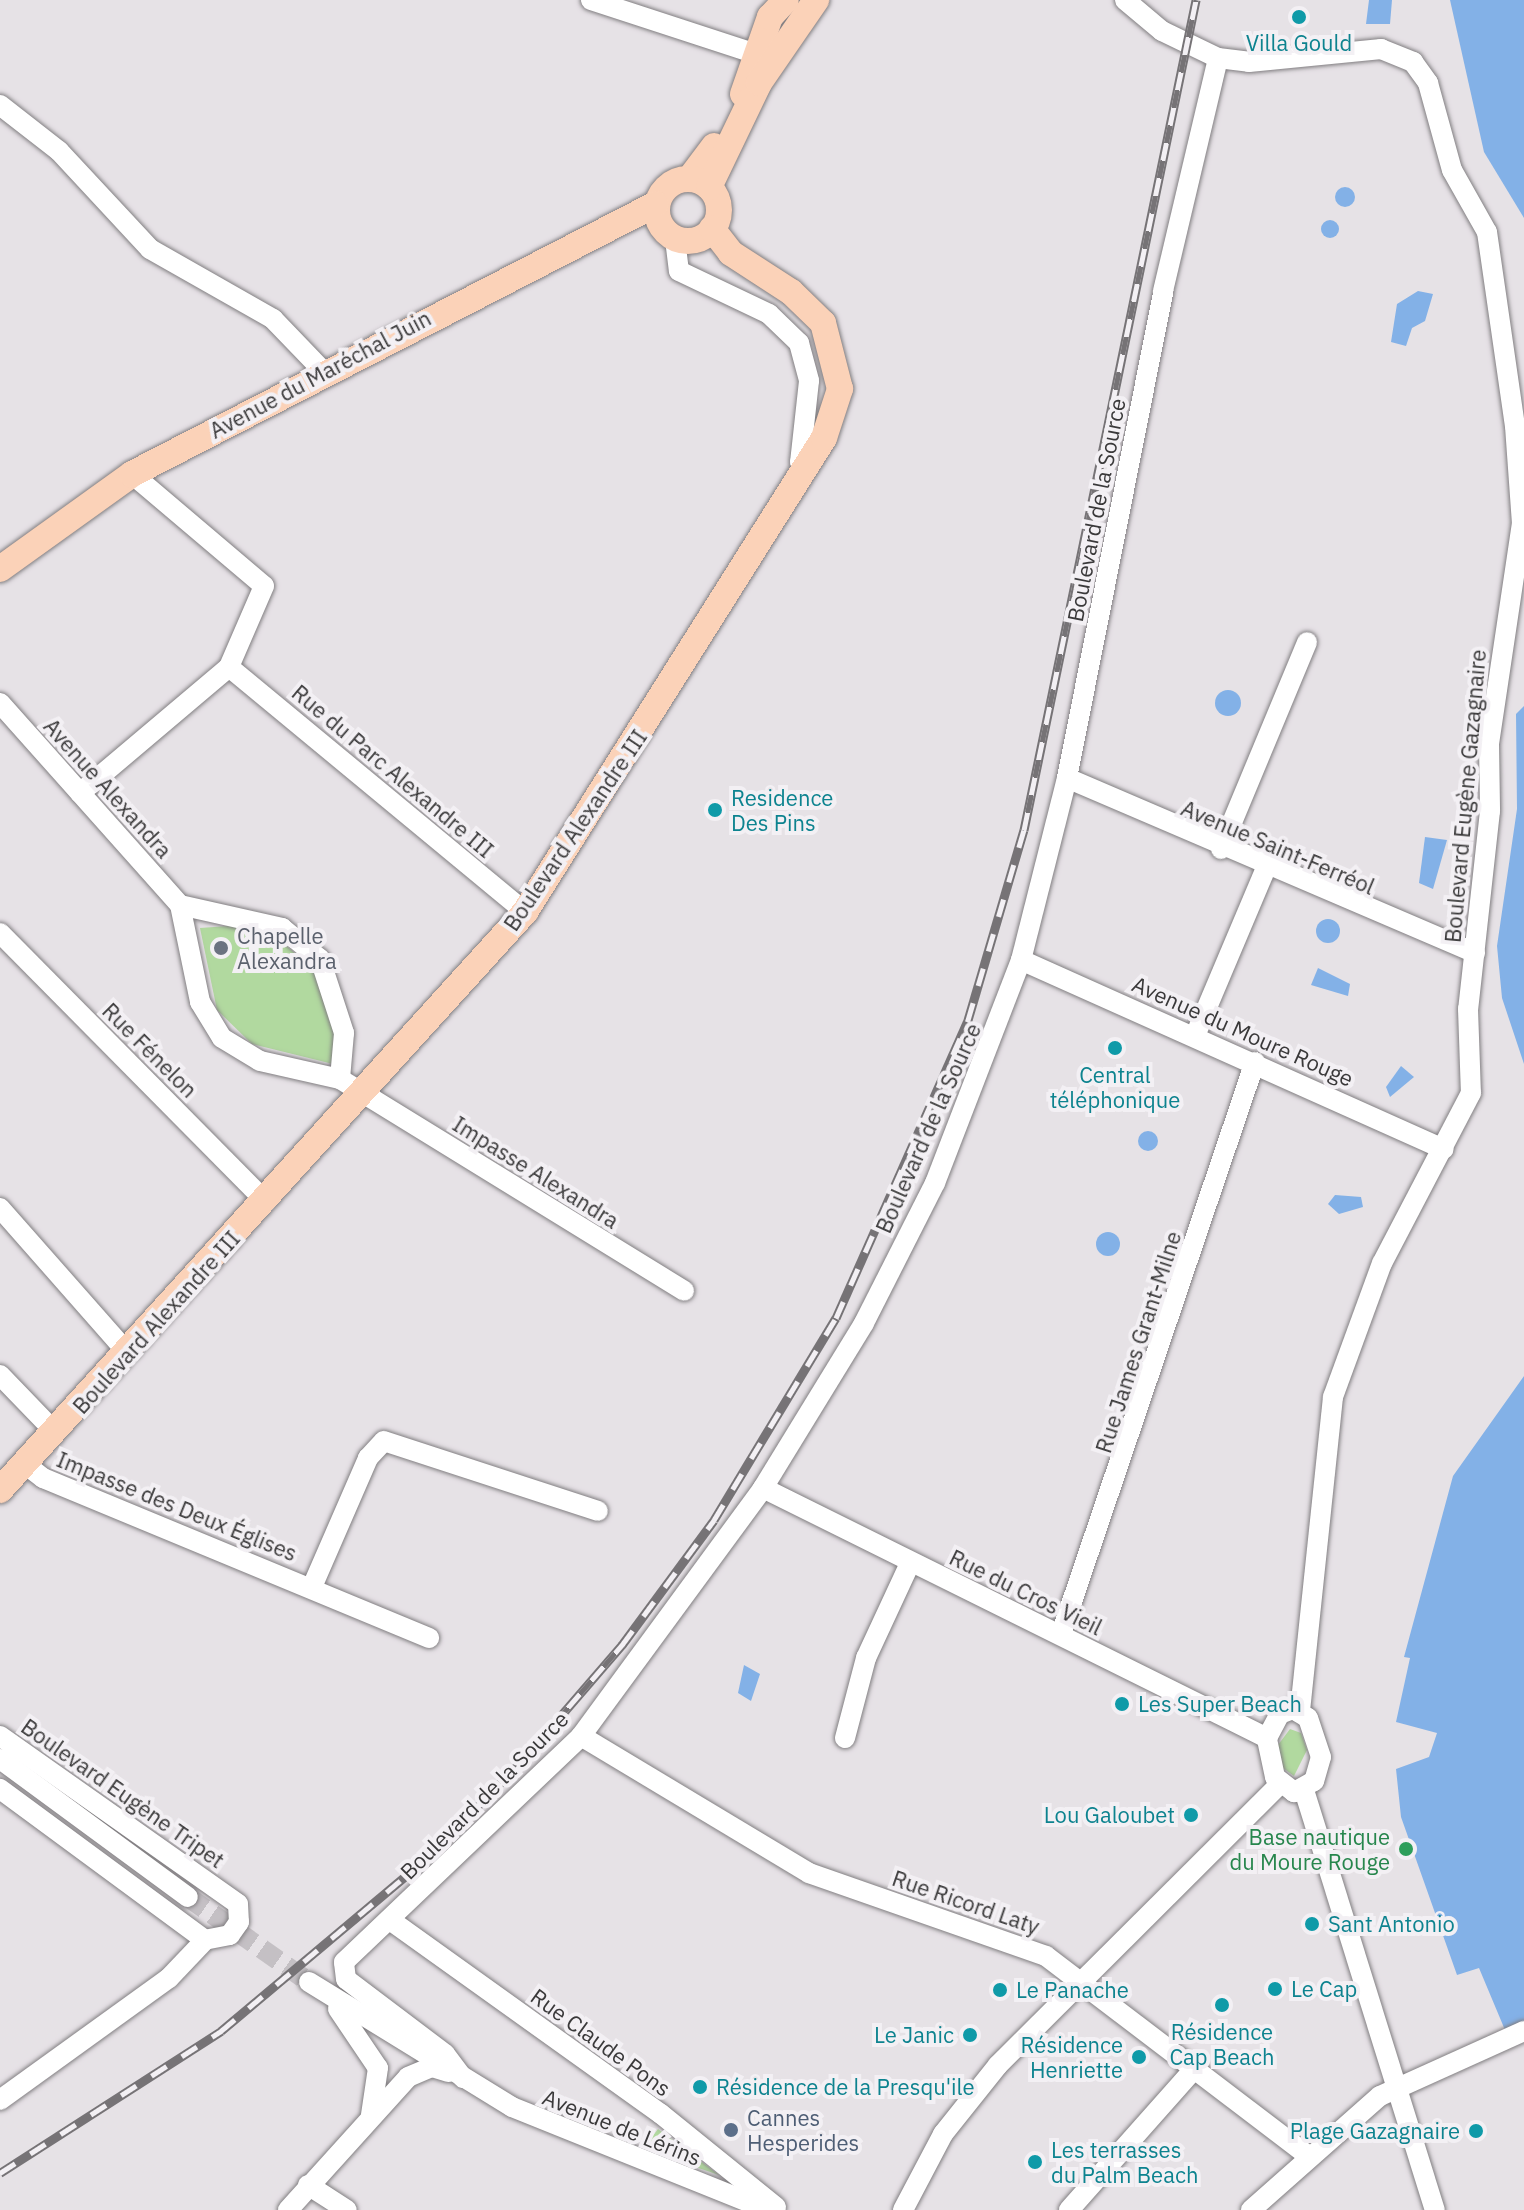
<!DOCTYPE html>
<html>
<head>
<meta charset="utf-8">
<style>
	body { margin:0 }
	#map { position:relative; width:1524px; height:2210px; overflow:hidden; background:#e6e2e6; font-family:"IBM Plex Sans",sans-serif }
	div>[style] { position:absolute }
	[style*='--x'] { left:calc(var(--x)*1px); top:calc(var(--y)*1px); width:calc(var(--w)*1px); rotate:calc(var(--a)*1deg) }
	.green>* { inset:0; background:#b1d99f }
	.water>* { inset:0; background:#83b1e7 }
	.round { border-radius:50% }
	.minor-tunnel>* { height:20px; margin-top:-10px; transform-origin:0; background:repeating-linear-gradient(90deg,#c4c0c4 0 20px,transparent 0 30px) }
	.roads { filter:drop-shadow(0 0 2px #817e81) drop-shadow(0 0 2px #817e81) }
	.minor>* { height:20px; margin:-10px; padding:0 10px; transform-origin:10px; border-radius:10px; background:#fff }
	.major>* { height:26px; margin:-13px; padding:0 13px; transform-origin:13px; border-radius:13px; background:#fbd2b8 }
	.major>.ring { margin:-13px; padding:0; box-sizing:content-box; background:none; border:26px solid #fbd2b8; border-radius:50% }
	.rail>* { height:9px; margin-top:-4.5px; transform-origin:0; background:repeating-linear-gradient(90deg,#f3f0f4 0 18px,#767376 0 36px); box-sizing:border-box; border-block:2px solid #767376 }
	.dots>* { width:22px; height:22px; translate:-50% -50%; box-sizing:border-box; border:4px solid #f3f0f4; border-radius:50% }
	span { translate:-50% -50%; white-space:nowrap; text-align:center; line-height:1.15; -webkit-text-stroke:8px #f3f0f4; paint-order:stroke }
	.culture-label { font-size:22px; color:#0d838f }
	.left { translate:0 -50%; text-align:left }
	.right { translate:-100% -50%; text-align:right }
	.street-label { font-size:22px; color:#3a393a }
	.worship-label { font-size:22px; color:#5b616d }
	.leisure-label { font-size:22px; color:#27864d }
	.service-label { font-size:22px; color:#4e5e75 }
</style>
</head>
<body>
<div id="map">
	<div class="green">
		<div style="clip-path:polygon(242px 925px,277px 938px,314px 969px,335px 1033px,333px 1064px,252px 1044px,217px 1010px,200px 928px)"></div>
		<div style="clip-path:polygon(1290px 1729px,1301px 1733px,1307px 1750px,1294px 1776px,1283px 1768px,1278px 1745px)"></div>
		<div style="clip-path:polygon(658px 2129px,719px 2175px,643px 2149px)"></div>
	</div>
	<div class="water">
		<div style="clip-path:polygon(1369px 0,1392px 0,1390px 24px,1366px 24px)"></div>
		<div style="clip-path:polygon(1450px 0,1524px 0,1524px 218px,1484px 152px)"></div>
		<div class="round" style="left:1335px;top:187px;width:20px;height:20px"></div>
		<div class="round" style="left:1321px;top:220px;width:18px;height:18px"></div>
		<div style="clip-path:polygon(1418px 291px,1433px 294px,1425px 321px,1412px 328px,1406px 346px,1391px 342px,1397px 304px)"></div>
		<div class="round" style="left:1215px;top:690px;width:26px;height:26px"></div>
		<div style="clip-path:polygon(1524px 706px,1524px 1064px,1502px 998px,1497px 946px,1517px 809px,1516px 714px)"></div>
		<div style="clip-path:polygon(1425px 837px,1447px 840px,1433px 889px,1419px 883px)"></div>
		<div class="round" style="left:1316px;top:919px;width:24px;height:24px"></div>
		<div style="clip-path:polygon(1318px 968px,1350px 984px,1348px 996px,1311px 985px)"></div>
		<div style="clip-path:polygon(1401px 1066px,1414px 1077px,1390px 1097px,1386px 1087px)"></div>
		<div class="round" style="left:1138px;top:1131px;width:20px;height:20px"></div>
		<div style="clip-path:polygon(1335px 1195px,1361px 1197px,1363px 1207px,1339px 1214px,1328px 1204px)"></div>
		<div class="round" style="left:1096px;top:1232px;width:24px;height:24px"></div>
		<div style="clip-path:polygon(1524px 1376px,1524px 2022px,1505px 2030px,1479px 1968px,1457px 1975px,1401px 1817px,1396px 1769px,1429px 1757px,1437px 1733px,1396px 1722px,1410px 1658px,1404px 1657px,1453px 1476px)"></div>
		<div style="clip-path:polygon(744px 1665px,760px 1674px,751px 1701px,738px 1693px)"></div>
	</div>
	<div class="minor-tunnel">
		<div style="--x:188;--y:1897;--w:148;--a:35.1"></div>
	</div>
	<div class="roads">
		<div class="minor">
			<div style="--x:591;--y:0;--w:174;--a:18.1"></div>
			<div style="--x:1125;--y:0;--w:48;--a:40"></div>
			<div style="--x:1162;--y:31;--w:62;--a:25.7"></div>
			<div style="--x:1218;--y:58;--w:31;--a:7"></div>
			<div style="--x:1249;--y:62;--w:133;--a:-5.6"></div>
			<div style="--x:1381;--y:49;--w:35;--a:22"></div>
			<div style="--x:1413;--y:62;--w:26;--a:54"></div>
			<div style="--x:1428;--y:83;--w:90;--a:74.6"></div>
			<div style="--x:1452;--y:170;--w:71;--a:60.6"></div>
			<div style="--x:1487;--y:232;--w:196;--a:81.8"></div>
			<div style="--x:1515;--y:426;--w:97;--a:85.9"></div>
			<div style="--x:1522;--y:523;--w:223;--a:98.5"></div>
			<div style="--x:1489;--y:744;--w:67;--a:89.1"></div>
			<div style="--x:1490;--y:811;--w:199;--a:96.3"></div>
			<div style="--x:1468;--y:1009;--w:84;--a:88"></div>
			<div style="--x:1471;--y:1093;--w:192;--a:117.6"></div>
			<div style="--x:1382;--y:1263;--w:143;--a:110.1"></div>
			<div style="--x:1333;--y:1397;--w:317;--a:96"></div>
			<div style="--x:0;--y:105;--w:75;--a:37.9"></div>
			<div style="--x:59;--y:151;--w:134;--a:47.1"></div>
			<div style="--x:150;--y:249;--w:142;--a:29.6"></div>
			<div style="--x:273;--y:319;--w:72;--a:46.1"></div>
			<div style="--x:675;--y:239;--w:32;--a:83"></div>
			<div style="--x:679;--y:271;--w:100;--a:25.5"></div>
			<div style="--x:769;--y:314;--w:42;--a:44"></div>
			<div style="--x:799;--y:343;--w:39;--a:75"></div>
			<div style="--x:809;--y:381;--w:81;--a:96.3"></div>
			<div style="--x:800;--y:462;--w:9;--a:27"></div>
			<div style="--x:132;--y:474;--w:173;--a:40.3"></div>
			<div style="--x:264;--y:586;--w:88;--a:113.4"></div>
			<div style="--x:0;--y:703;--w:271;--a:48.3"></div>
			<div style="--x:180;--y:905;--w:99;--a:78.3"></div>
			<div style="--x:200;--y:1002;--w:42;--a:58.6"></div>
			<div style="--x:222;--y:1038;--w:44;--a:31.2"></div>
			<div style="--x:260;--y:1061;--w:82;--a:12.7"></div>
			<div style="--x:340;--y:1079;--w:404;--a:31.6"></div>
			<div style="--x:1067;--y:778;--w:444;--a:23.2"></div>
			<div style="--x:80;--y:793;--w:195;--a:-40.2"></div>
			<div style="--x:229;--y:667;--w:384;--a:39.6"></div>
			<div style="--x:1221;--y:849;--w:224;--a:-67.4"></div>
			<div style="--x:180;--y:905;--w:105;--a:12.7"></div>
			<div style="--x:282;--y:928;--w:49;--a:39.2"></div>
			<div style="--x:320;--y:959;--w:78;--a:72"></div>
			<div style="--x:344;--y:1033;--w:46;--a:95"></div>
			<div style="--x:0;--y:933;--w:378;--a:45.3"></div>
			<div style="--x:1021;--y:960;--w:463;--a:24.1"></div>
			<div style="--x:1195;--y:1036;--w:182;--a:-67.1"></div>
			<div style="--x:0;--y:1208;--w:193;--a:48.6"></div>
			<div style="--x:0;--y:1375;--w:79;--a:46"></div>
			<div style="--x:25;--y:1464;--w:23;--a:38"></div>
			<div style="--x:43;--y:1478;--w:418;--a:22.5"></div>
			<div style="--x:763;--y:1488;--w:563;--a:26.38"></div>
			<div style="--x:312;--y:1587;--w:141;--a:-66.5"></div>
			<div style="--x:368;--y:1458;--w:23;--a:-47"></div>
			<div style="--x:384;--y:1441;--w:225;--a:18.1"></div>
			<div style="--x:1061;--y:1634;--w:604;--a:-71.27"></div>
			<div style="--x:1293;--y:1709;--w:17;--a:31"></div>
			<div style="--x:1308;--y:1718;--w:41;--a:71.6"></div>
			<div style="--x:1321;--y:1757;--w:25;--a:106"></div>
			<div style="--x:1314;--y:1781;--w:23;--a:151"></div>
			<div style="--x:1294;--y:1792;--w:24;--a:-142"></div>
			<div style="--x:1275;--y:1777;--w:40;--a:-102"></div>
			<div style="--x:1267;--y:1738;--w:27;--a:-62"></div>
			<div style="--x:1280;--y:1714;--w:14;--a:-21"></div>
			<div style="--x:0;--y:1736;--w:291;--a:35.2"></div>
			<div style="--x:238;--y:1904;--w:18;--a:87"></div>
			<div style="--x:239;--y:1922;--w:16;--a:125"></div>
			<div style="--x:230;--y:1935;--w:25;--a:169"></div>
			<div style="--x:205;--y:1940;--w:255;--a:-143.6"></div>
			<div style="--x:581;--y:1736;--w:266;--a:31"></div>
			<div style="--x:809;--y:1873;--w:251;--a:19.3"></div>
			<div style="--x:1046;--y:1956;--w:330;--a:37.3"></div>
			<div style="--x:845;--y:1738;--w:83;--a:-75.3"></div>
			<div style="--x:866;--y:1658;--w:105;--a:-65.1"></div>
			<div style="--x:0;--y:1759;--w:233;--a:36.3"></div>
			<div style="--x:1304;--y:1790;--w:440;--a:72.7"></div>
			<div style="--x:390;--y:1920;--w:333;--a:35.6"></div>
			<div style="--x:661;--y:2114;--w:148;--a:39"></div>
			<div style="--x:309;--y:1982;--w:238;--a:31.6"></div>
			<div style="--x:512;--y:2107;--w:276;--a:21.9"></div>
			<div style="--x:338;--y:2009;--w:71;--a:55.9"></div>
			<div style="--x:378;--y:2068;--w:48;--a:98.5"></div>
			<div style="--x:463;--y:2078;--w:30;--a:-127"></div>
			<div style="--x:445;--y:2054;--w:124;--a:-142.9"></div>
			<div style="--x:346;--y:1979;--w:17;--a:-97"></div>
			<div style="--x:344;--y:1962;--w:327;--a:-43.6"></div>
			<div style="--x:581;--y:1736;--w:308;--a:-53.7"></div>
			<div style="--x:763;--y:1488;--w:193;--a:-58.5"></div>
			<div style="--x:864;--y:1323;--w:157;--a:-63.1"></div>
			<div style="--x:935;--y:1183;--w:239;--a:-68.9"></div>
			<div style="--x:1021;--y:960;--w:188;--a:-75.8"></div>
			<div style="--x:1067;--y:778;--w:496;--a:-78.8"></div>
			<div style="--x:1163;--y:291;--w:239;--a:-76.7"></div>
			<div style="--x:0;--y:2100;--w:208;--a:-35.8"></div>
			<div style="--x:169;--y:1978;--w:52;--a:-46.5"></div>
			<div style="--x:308;--y:2185;--w:46;--a:32.7"></div>
			<div style="--x:288;--y:2210;--w:179;--a:-47.9"></div>
			<div style="--x:408;--y:2077;--w:26;--a:-23"></div>
			<div style="--x:432;--y:2067;--w:17;--a:17"></div>
			<div style="--x:903;--y:2210;--w:86;--a:-62.2"></div>
			<div style="--x:943;--y:2134;--w:88;--a:-51.4"></div>
			<div style="--x:998;--y:2065;--w:398;--a:-44.9"></div>
			<div style="--x:1069;--y:2210;--w:193;--a:-48.4"></div>
			<div style="--x:1251;--y:2210;--w:172;--a:-41.5"></div>
			<div style="--x:1380;--y:2096;--w:158;--a:-24.3"></div>
		</div>
		<div class="major">
			<div style="--x:743;--y:94;--w:82;--a:-70.7"></div>
			<div style="--x:770;--y:17;--w:23;--a:-47"></div>
			<div style="--x:690;--y:178;--w:40;--a:-53"></div>
			<div class="ring" style="left:657px;top:179px;width:36px;height:36px"></div>
			<div style="--x:709;--y:187;--w:115;--a:-64.3"></div>
			<div style="--x:759;--y:83;--w:101;--a:-55.5"></div>
			<div style="--x:0;--y:569;--w:163;--a:-35.7"></div>
			<div style="--x:132;--y:474;--w:589;--a:-27.26"></div>
			<div style="--x:0;--y:1490;--w:781;--a:-47.75"></div>
			<div style="--x:525;--y:912;--w:560;--a:-57.76"></div>
			<div style="--x:824;--y:438;--w:52;--a:-71.9"></div>
			<div style="--x:840;--y:389;--w:68;--a:-104.4"></div>
			<div style="--x:823;--y:323;--w:45;--a:-135.9"></div>
			<div style="--x:791;--y:292;--w:72;--a:-147"></div>
			<div style="--x:731;--y:253;--w:31;--a:-128"></div>
		</div>
	</div>
	<div class="rail">
		<div style="--x:0;--y:2173;--w:263;--a:-32.7"></div>
		<div style="--x:221;--y:2031;--w:266;--a:-40"></div>
		<div style="--x:425;--y:1860;--w:137;--a:-45.6"></div>
		<div style="--x:521;--y:1762;--w:155;--a:-49.2"></div>
		<div style="--x:622;--y:1645;--w:155;--a:-53.6"></div>
		<div style="--x:714;--y:1520;--w:236;--a:-58.9"></div>
		<div style="--x:836;--y:1318;--w:326;--a:-66.1"></div>
		<div style="--x:968;--y:1020;--w:198;--a:-73.6"></div>
		<div style="--x:1024;--y:830;--w:848;--a:-78.29"></div>
	</div>
	<div class="dots">
		<div style="left:1299px;top:17px;background:#0f9aa8"></div>
		<div style="left:715px;top:810px;background:#0f9aa8"></div>
		<div style="left:221px;top:948px;background:#6b7280"></div>
		<div style="left:1115px;top:1048px;background:#0f9aa8"></div>
		<div style="left:1122px;top:1704px;background:#0f9aa8"></div>
		<div style="left:1191px;top:1815px;background:#0f9aa8"></div>
		<div style="left:1406px;top:1849px;background:#2e9e5b"></div>
		<div style="left:1312px;top:1924px;background:#0f9aa8"></div>
		<div style="left:1275px;top:1989px;background:#0f9aa8"></div>
		<div style="left:1000px;top:1990px;background:#0f9aa8"></div>
		<div style="left:1222px;top:2005px;background:#0f9aa8"></div>
		<div style="left:970px;top:2035px;background:#0f9aa8"></div>
		<div style="left:1139px;top:2057px;background:#0f9aa8"></div>
		<div style="left:700px;top:2087px;background:#0f9aa8"></div>
		<div style="left:731px;top:2130px;background:#5c6f8a"></div>
		<div style="left:1476px;top:2131px;background:#0f9aa8"></div>
		<div style="left:1035px;top:2162px;background:#0f9aa8"></div>
	</div>
	<div class="culture-label">
		<span style="left:1299px;top:43px">Villa Gould</span>
		<span class="left" style="left:731px;top:810px">Residence<br>Des Pins</span>
		<span style="left:1115px;top:1087px">Central<br>téléphonique</span>
		<span class="left" style="left:1138px;top:1704px">Les Super Beach</span>
		<span class="right" style="left:1175px;top:1815px">Lou Galoubet</span>
		<span class="left" style="left:1328px;top:1924px">Sant Antonio</span>
		<span class="left" style="left:1291px;top:1989px">Le Cap</span>
		<span class="left" style="left:1016px;top:1990px">Le Panache</span>
		<span style="left:1222px;top:2044px">Résidence<br>Cap Beach</span>
		<span class="right" style="left:954px;top:2035px">Le Janic</span>
		<span class="right" style="left:1123px;top:2057px">Résidence<br>Henriette</span>
		<span class="left" style="left:716px;top:2087px">Résidence de la Presqu'ile</span>
		<span class="right" style="left:1460px;top:2131px">Plage Gazagnaire</span>
		<span class="left" style="left:1051px;top:2162px">Les terrasses<br>du Palm Beach</span>
	</div>
	<div class="street-label">
		<span style="left:320px;top:374px;rotate:-28deg">Avenue du Maréchal Juin</span>
		<span style="left:1096px;top:510px;rotate:-79deg">Boulevard de la Source</span>
		<span style="left:393px;top:771px;rotate:40deg">Rue du Parc Alexandre III</span>
		<span style="left:108px;top:788px;rotate:48deg">Avenue Alexandra</span>
		<span style="left:1465px;top:796px;rotate:-85deg">Boulevard Eugène Gazagnaire</span>
		<span style="left:575px;top:830px;rotate:-56deg">Boulevard Alexandre III</span>
		<span style="left:1278px;top:847px;rotate:23deg">Avenue Saint-Ferréol</span>
		<span style="left:1243px;top:1031px;rotate:24deg">Avenue du Moure Rouge</span>
		<span style="left:150px;top:1050px;rotate:45deg">Rue Fénelon</span>
		<span style="left:928px;top:1128px;rotate:-66deg">Boulevard de la Source</span>
		<span style="left:536px;top:1172px;rotate:32deg">Impasse Alexandra</span>
		<span style="left:156px;top:1322px;rotate:-48deg">Boulevard Alexandre III</span>
		<span style="left:1138px;top:1342px;rotate:-72deg">Rue James Grant-Milne</span>
		<span style="left:177px;top:1506px;rotate:22deg">Impasse des Deux Églises</span>
		<span style="left:1026px;top:1592px;rotate:26deg">Rue du Cros Vieil</span>
		<span style="left:123px;top:1793px;rotate:35deg">Boulevard Eugène Tripet</span>
		<span style="left:484px;top:1795px;rotate:-45deg">Boulevard de la Source</span>
		<span style="left:966px;top:1902px;rotate:19deg">Rue Ricord Laty</span>
		<span style="left:601px;top:2042px;rotate:36deg">Rue Claude Pons</span>
		<span style="left:622px;top:2127px;rotate:22deg">Avenue de Lérins</span>
	</div>
	<div class="worship-label">
		<span class="left" style="left:237px;top:948px">Chapelle<br>Alexandra</span>
	</div>
	<div class="leisure-label">
		<span class="right" style="left:1390px;top:1849px">Base nautique<br>du Moure Rouge</span>
	</div>
	<div class="service-label">
		<span class="left" style="left:747px;top:2130px">Cannes<br>Hesperides</span>
	</div>
</div>
</body>
</html>
